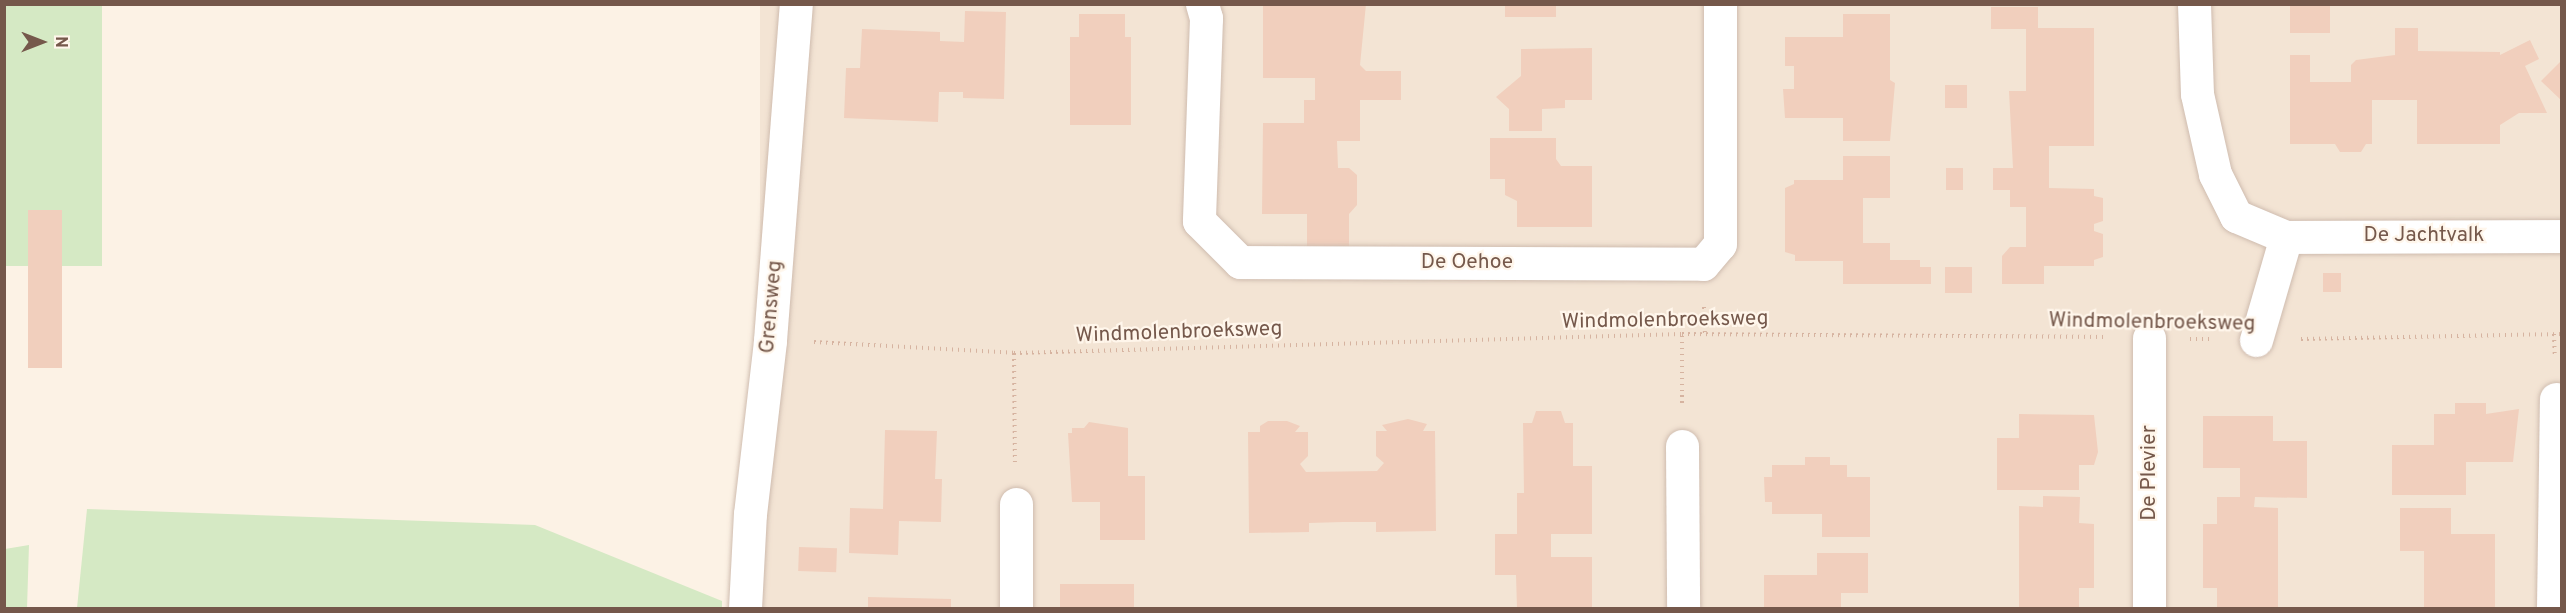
<!DOCTYPE html>
<html>
<head>
<meta charset="utf-8">
<style>
	body { margin:0 }
	#map { position:relative; width:2566px; height:613px; overflow:hidden; background:#fcf2e5; font-family:Overpass,sans-serif }
	div>[style] { position:absolute }
	[style*='--x'] { left:calc(var(--x)*1px); top:calc(var(--y)*1px); width:calc(var(--w)*1px); rotate:calc(var(--a)*1deg) }
	.residential>* { inset:0; background:#f3e4d4; transform-origin:0 0 }
	.green>* { inset:0; background:#d5e9c4; transform-origin:0 0 }
	.building>* { inset:0; background:#f1cfbd; transform-origin:0 0 }
	.path>* { height:4px; margin-top:-2px; transform-origin:0; background:repeating-linear-gradient(90deg,#d6b3a0 0 1.5px,transparent 0 6px) }
	.roads { filter:drop-shadow(0 0 2px #cfbcaf) drop-shadow(0 0 2px #cfbcaf) }
	.street>* { height:33px; margin:-16.5px; padding:0 16.5px; transform-origin:16.5px; border-radius:16.5px; background:#fff }
	span { translate:-50% -50%; white-space:nowrap; text-align:center; line-height:1.15; -webkit-text-stroke:4.5px #fff6eb; paint-order:stroke }
	.street-label { font-size:21px; color:#75584b }
	.frame { position:absolute; inset:0; border:6px solid #75584b; pointer-events:none }
	.north { position:absolute; left:12px; top:12px; width:60px; height:60px; -webkit-text-stroke:4px #fff6eb; paint-order:stroke; rotate:90deg; font-size:16px; font-weight:700; line-height:24px; text-align:center; color:#75584b }
	.north::after { content:''; display:block; margin:auto; width:21px; height:27px; background:#75584b; clip-path:polygon(50% 0,100% 100%,50% 72%,0 100%) }
</style>
</head>
<body>
<div id="map">
	<div class="residential">
		<div style="left:760px;top:5px;width:1801px;height:604px"></div>
	</div>
	<div class="green">
		<div style="left:5px;top:5px;width:97px;height:261px"></div>
		<div style="clip-path:polygon(87px 509px,535px 525px,722px 601px,722px 608px,77px 608px)"></div>
		<div style="clip-path:polygon(29px 545px,27px 608px,5px 608px,5px 549px)"></div>
	</div>
	<div class="building">
		<div style="clip-path:polygon(1263px 4px,1366px 4px,1360px 65px,1366px 71px,1401px 71px,1401px 100px,1360px 100px,1360px 141px,1337px 141px,1338px 168px,1349px 168px,1357px 175px,1357px 205px,1349px 214px,1349px 250px,1307px 250px,1307px 214px,1262px 214px,1263px 123px,1304px 123px,1304px 100px,1315px 100px,1315px 78px,1263px 78px)"></div>
		<div style="left:1505px;top:4px;width:51px;height:13px"></div>
		<div style="left:2290px;top:4px;width:40px;height:29px"></div>
		<div style="clip-path:polygon(1991px 7px,2038px 7px,2038px 28px,2094px 28px,2094px 146px,2049px 146px,2049px 188px,2094px 189px,2094px 196px,2103px 198px,2103px 221px,2094px 224px,2094px 231px,2103px 234px,2103px 257px,2094px 260px,2094px 266px,2044px 266px,2044px 284px,2002px 284px,2002px 256px,2010px 247px,2026px 247px,2026px 207px,2010px 207px,2010px 190px,1993px 190px,1993px 168px,2013px 168px,2009px 91px,2026px 91px,2026px 29px,1991px 29px)"></div>
		<div style="clip-path:polygon(965px 11px,1006px 12px,1004px 99px,963px 98px,963px 92px,939px 92px,938px 122px,844px 118px,846px 68px,860px 68px,862px 29px,940px 32px,940px 41px,964px 42px)"></div>
		<div style="clip-path:polygon(1079px 14px,1125px 14px,1125px 37px,1131px 37px,1131px 125px,1070px 125px,1070px 37px,1079px 37px)"></div>
		<div style="clip-path:polygon(1843px 14px,1890px 14px,1890px 80px,1895px 83px,1890px 141px,1843px 141px,1843px 118px,1785px 118px,1783px 89px,1794px 89px,1794px 66px,1785px 66px,1785px 37px,1843px 37px)"></div>
		<div style="clip-path:polygon(2395px 28px,2418px 28px,2418px 51px,2500px 52px,2500px 55px,2530px 40px,2539px 59px,2525px 66px,2547px 113px,2519px 113px,2500px 125px,2500px 144px,2417px 144px,2417px 100px,2372px 100px,2372px 144px,2366px 144px,2361px 152px,2340px 152px,2335px 144px,2290px 144px,2290px 55px,2310px 55px,2310px 82px,2351px 82px,2351px 65px,2356px 60px,2395px 55px)"></div>
		<div style="clip-path:polygon(1592px 48px,1592px 100px,1565px 100px,1565px 108px,1542px 109px,1542px 131px,1509px 131px,1509px 109px,1496px 97px,1521px 76px,1521px 49px)"></div>
		<div style="clip-path:polygon(2562px 60px,2562px 101px,2541px 81px)"></div>
		<div style="left:1945px;top:85px;width:22px;height:23px"></div>
		<div style="clip-path:polygon(1490px 138px,1556px 138px,1556px 159px,1561px 166px,1592px 166px,1592px 227px,1517px 227px,1517px 201px,1505px 195px,1505px 179px,1490px 179px)"></div>
		<div style="clip-path:polygon(1843px 156px,1890px 156px,1890px 198px,1863px 198px,1863px 243px,1890px 243px,1890px 260px,1920px 260px,1920px 267px,1931px 267px,1931px 284px,1843px 284px,1843px 261px,1795px 261px,1795px 255px,1785px 252px,1785px 188px,1794px 184px,1794px 180px,1843px 180px)"></div>
		<div style="left:1946px;top:168px;width:17px;height:22px"></div>
		<div style="left:28px;top:210px;width:34px;height:158px"></div>
		<div style="left:1945px;top:267px;width:27px;height:26px"></div>
		<div style="left:2323px;top:273px;width:18px;height:19px"></div>
		<div style="clip-path:polygon(2455px 403px,2486px 403px,2486px 414px,2519px 409px,2513px 462px,2466px 462px,2466px 495px,2392px 495px,2392px 445px,2434px 445px,2434px 414px,2455px 414px)"></div>
		<div style="clip-path:polygon(1536px 411px,1561px 411px,1565px 423px,1573px 423px,1573px 466px,1592px 466px,1592px 534px,1551px 534px,1551px 557px,1592px 557px,1592px 608px,1517px 608px,1516px 575px,1495px 575px,1495px 534px,1517px 534px,1517px 493px,1524px 493px,1523px 423px,1532px 423px)"></div>
		<div style="clip-path:polygon(2019px 414px,2094px 415px,2098px 452px,2094px 465px,2079px 465px,2079px 490px,1997px 490px,1997px 438px,2019px 438px)"></div>
		<div style="clip-path:polygon(2203px 416px,2273px 416px,2273px 441px,2307px 441px,2307px 498px,2255px 497px,2254px 507px,2278px 508px,2278px 608px,2217px 608px,2217px 588px,2203px 588px,2203px 524px,2217px 524px,2217px 497px,2240px 497px,2240px 468px,2203px 468px)"></div>
		<div style="clip-path:polygon(1408px 419px,1427px 424px,1423px 431px,1435px 431px,1436px 531px,1376px 532px,1376px 522px,1343px 522px,1309px 523px,1309px 532px,1249px 533px,1248px 432px,1260px 432px,1260px 426px,1268px 421px,1287px 421px,1300px 426px,1295px 432px,1308px 432px,1308px 456px,1300px 464px,1306px 472px,1377px 471px,1384px 463px,1376px 456px,1376px 431px,1387px 431px,1382px 425px)"></div>
		<div style="clip-path:polygon(1089px 422px,1128px 428px,1128px 476px,1145px 476px,1145px 540px,1100px 540px,1100px 502px,1072px 502px,1068px 433px,1072px 433px,1072px 428px,1084px 428px)"></div>
		<div style="clip-path:polygon(885px 430px,937px 431px,935px 479px,942px 479px,941px 522px,899px 521px,898px 555px,849px 553px,850px 508px,883px 509px)"></div>
		<div style="clip-path:polygon(1805px 457px,1830px 457px,1830px 465px,1847px 465px,1847px 477px,1870px 477px,1870px 537px,1822px 537px,1822px 514px,1772px 514px,1772px 502px,1765px 502px,1764px 477px,1772px 477px,1772px 465px,1805px 465px)"></div>
		<div style="clip-path:polygon(2043px 496px,2080px 497px,2079px 523px,2094px 524px,2094px 588px,2079px 588px,2079px 608px,2019px 608px,2019px 506px,2043px 507px)"></div>
		<div style="clip-path:polygon(2400px 508px,2451px 508px,2451px 534px,2495px 534px,2495px 608px,2424px 608px,2424px 551px,2400px 551px)"></div>
		<div style="left:799px;top:547px;width:38px;height:24px;rotate:2deg"></div>
		<div style="clip-path:polygon(1817px 553px,1868px 553px,1868px 593px,1841px 593px,1841px 608px,1764px 608px,1764px 575px,1817px 575px)"></div>
		<div style="left:1060px;top:584px;width:74px;height:24px"></div>
		<div style="clip-path:polygon(868px 597px,951px 599px,951px 608px,868px 608px)"></div>
	</div>
	<div class="path">
		<div style="--x:1704;--y:307;--w:27;--a:88"></div>
		<div style="--x:2554;--y:334;--w:23;--a:88"></div>
		<div style="--x:2190;--y:339;--w:23;--a:0"></div>
		<div style="--x:2301;--y:339;--w:261;--a:-1.1"></div>
		<div style="--x:814;--y:342;--w:200;--a:3.1"></div>
		<div style="--x:1014;--y:353;--w:668;--a:-1.63"></div>
		<div style="--x:1682;--y:334;--w:426;--a:0.4"></div>
		<div style="--x:1014;--y:353;--w:109;--a:89.5"></div>
		<div style="--x:1682;--y:403;--w:69;--a:-90"></div>
	</div>
	<div class="roads">
		<div class="street">
			<div style="--x:1202;--y:4;--w:15;--a:74"></div>
			<div style="--x:1206;--y:18;--w:203;--a:92"></div>
			<div style="--x:1199;--y:221;--w:58;--a:45"></div>
			<div style="--x:1240;--y:262;--w:463;--a:0.2"></div>
			<div style="--x:1703;--y:264;--w:26;--a:-50"></div>
			<div style="--x:1720;--y:244;--w:240;--a:-90"></div>
			<div style="--x:2194;--y:4;--w:90;--a:88.1"></div>
			<div style="--x:2197;--y:94;--w:82;--a:77.3"></div>
			<div style="--x:2215;--y:174;--w:47;--a:63.4"></div>
			<div style="--x:2236;--y:216;--w:54;--a:22.8"></div>
			<div style="--x:2286;--y:237;--w:276;--a:-0.2"></div>
			<div style="--x:2256;--y:340;--w:107;--a:-73.8"></div>
			<div style="--x:1682;--y:446;--w:162;--a:89.6"></div>
			<div style="--x:1016;--y:504;--w:104;--a:90"></div>
			<div style="--x:745;--y:608;--w:94;--a:-87"></div>
			<div style="--x:750;--y:514;--w:175;--a:-83.4"></div>
			<div style="--x:770;--y:340;--w:337;--a:-85.6"></div>
			<div style="--x:2149;--y:608;--w:270;--a:-90"></div>
			<div style="--x:2553;--y:608;--w:209;--a:-89.2"></div>
		</div>
	</div>
	<div class="street-label">
		<span style="left:2424px;top:236px">De Jachtvalk</span>
		<span style="left:1467px;top:263px">De Oehoe</span>
		<span style="left:772px;top:307px;rotate:-85deg">Grensweg</span>
		<span style="left:1665px;top:321px;rotate:-1deg">Windmolenbroeksweg</span>
		<span style="left:2152px;top:323px;rotate:1deg">Windmolenbroeksweg</span>
		<span style="left:1179px;top:333px;rotate:-2deg">Windmolenbroeksweg</span>
		<span style="left:2150px;top:473px;rotate:-90deg">De Plevier</span>
	</div>
	<div class="frame"></div>
	<div class="north">N</div>
</div>
</body>
</html>
